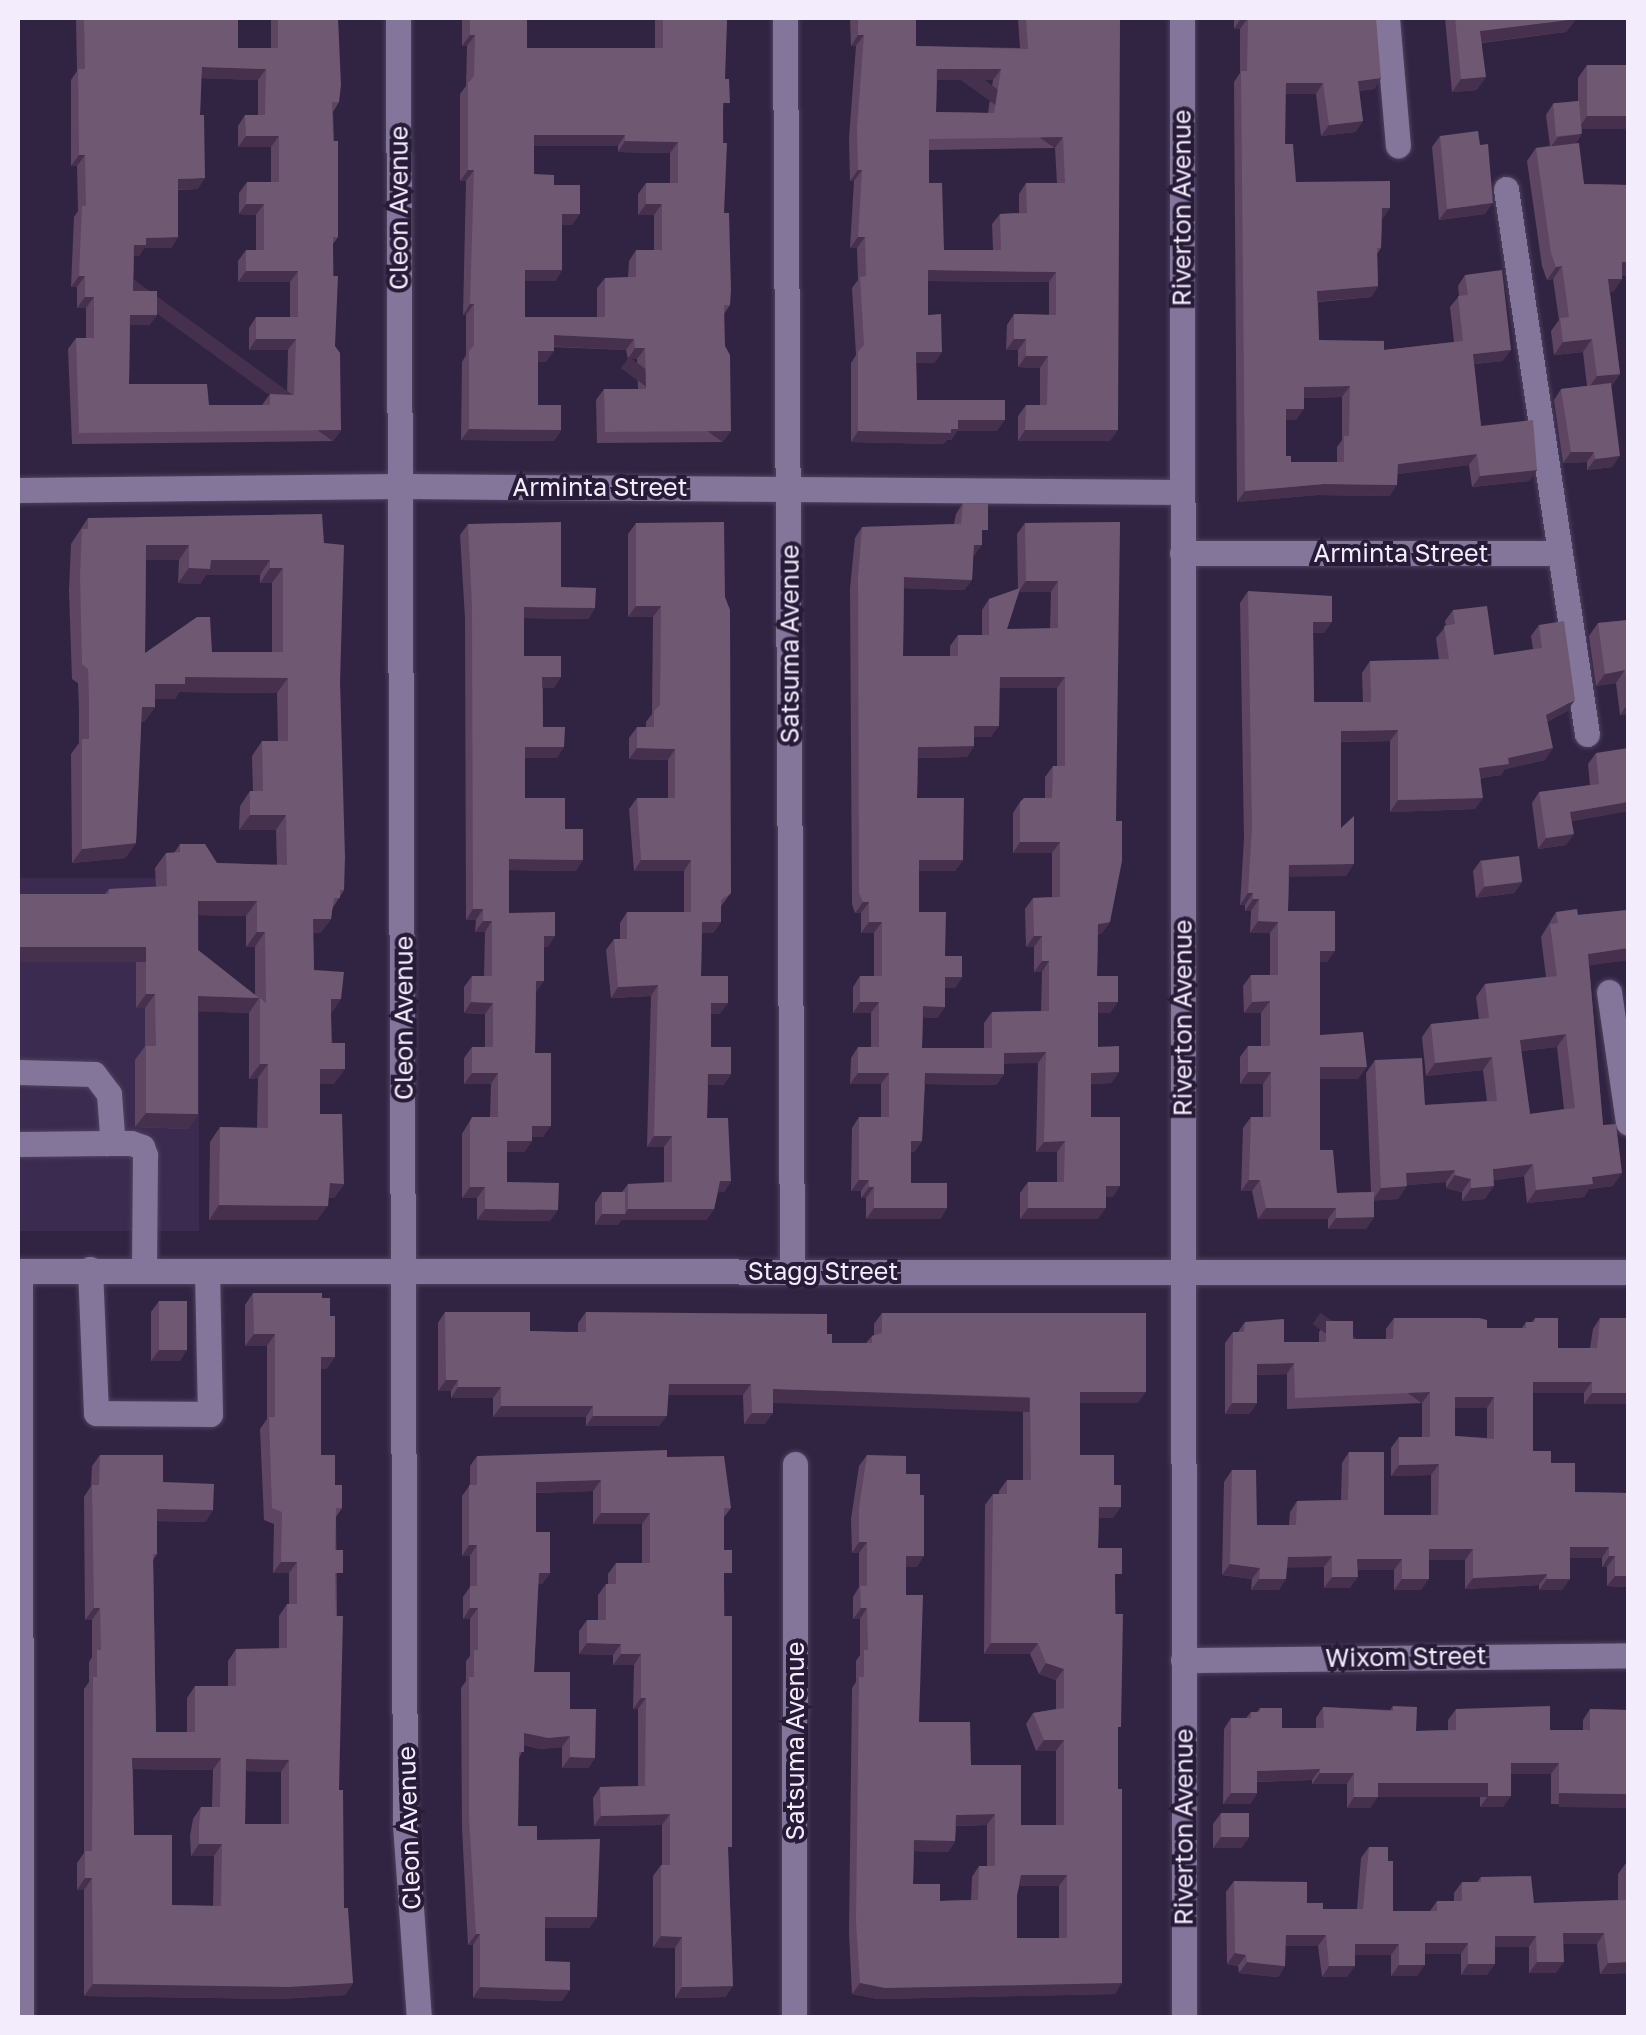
<!DOCTYPE html>
<html>
<head>
<meta charset="utf-8">
<style>
	body { margin:0 }
	#map { position:relative; width:1646px; height:2035px; overflow:hidden; background:#312443; font-family:"Golos Text",sans-serif }
	div>[style] { position:absolute }
	[style*='--x'] { left:calc(var(--x)*1px); top:calc(var(--y)*1px); width:calc(var(--w)*1px); rotate:calc(var(--a)*1deg) }
	.built>* { inset:0; background:#3b2b50; transform-origin:0 0 }
	.roads { filter:drop-shadow(0 0 2px #4d425c) drop-shadow(0 0 2px #4d425c) }
	.minor>* { height:25px; margin:-12.5px; padding:0 12.5px; transform-origin:12.5px; border-radius:12.5px; background:#84769a }
	.wall>* { inset:0; background:#5e4662 }
	.shaded-wall>* { inset:0; background:#45314e; transform-origin:0 0 }
	.building>* { inset:0; background:#6e5872; transform-origin:0 0 }
	span { translate:-50% -50%; white-space:nowrap; text-align:center; line-height:1.15; -webkit-text-stroke:8px #271b38; paint-order:stroke }
	.street-label { font-size:25px; color:#f2ecfc }
	.frame { position:absolute; inset:0; border:20px solid #f2ecfc; pointer-events:none }
</style>
</head>
<body>
<div id="map">
	<div class="built">
		<div style="left:18px;top:878px;width:181px;height:353px"></div>
	</div>
	<div class="roads">
		<div class="minor">
			<div style="--x:398;--y:18;--w:1806;--a:89.78"></div>
			<div style="--x:405;--y:1824;--w:195;--a:85.9"></div>
			<div style="--x:785;--y:18;--w:1253;--a:89.68"></div>
			<div style="--x:1182;--y:18;--w:2000;--a:89.94"></div>
			<div style="--x:1387;--y:18;--w:128;--a:85.1"></div>
			<div style="--x:1506;--y:189;--w:551;--a:81.55"></div>
			<div style="--x:18;--y:490;--w:382;--a:-0.6"></div>
			<div style="--x:400;--y:486;--w:782;--a:0.44"></div>
			<div style="--x:1182;--y:553;--w:377;--a:0"></div>
			<div style="--x:1609;--y:992;--w:132;--a:81.7"></div>
			<div style="--x:18;--y:1072;--w:76;--a:1.5"></div>
			<div style="--x:94;--y:1074;--w:25;--a:53"></div>
			<div style="--x:109;--y:1094;--w:40;--a:85.7"></div>
			<div style="--x:112;--y:1134;--w:11;--a:124"></div>
			<div style="--x:106;--y:1143;--w:88;--a:179.3"></div>
			<div style="--x:106;--y:1143;--w:25;--a:0"></div>
			<div style="--x:131;--y:1143;--w:12;--a:20"></div>
			<div style="--x:142;--y:1147;--w:9;--a:69"></div>
			<div style="--x:145;--y:1155;--w:115;--a:90.5"></div>
			<div style="--x:90;--y:1269;--w:144;--a:87.6"></div>
			<div style="--x:96;--y:1413;--w:114;--a:0.5"></div>
			<div style="--x:210;--y:1414;--w:143;--a:-91.2"></div>
			<div style="--x:18;--y:1271;--w:1610;--a:0.04"></div>
			<div style="--x:20;--y:1271;--w:747;--a:89.92"></div>
			<div style="--x:1183;--y:1660;--w:445;--a:-0.6"></div>
			<div style="--x:794;--y:2018;--w:554;--a:-89.9"></div>
		</div>
	</div>
	<div class="wall">
		<div style="clip-path:polygon(evenodd,76px 18px,238px 18px,238px 48px,271px 48px,271px 18px,338px 18px,339px 102px,333px 112px,338px 237px,333px 244px,335px 346px,341px 430px,333px 441px,72px 444px,68px 349px,76px 338px,86px 338px,86px 308px,77px 308px,77px 287px,71px 287px,74px 217px,78px 211px,77px 166px,71px 166px,71px 80px,77px 71px,76px 18px,201px 78px,258px 80px,258px 115px,245px 115px,238px 126px,238px 147px,271px 147px,271px 182px,247px 182px,239px 193px,239px 214px,256px 215px,256px 250px,246px 250px,238px 261px,238px 282px,290px 282px,290px 317px,256px 317px,249px 328px,249px 350px,288px 350px,287px 395px,270px 394px,262px 405px,209px 405px,129px 384px,130px 325px,149px 325px,157px 315px,133px 291px,134px 256px,139px 256px,144px 248px,171px 248px,178px 237px,178px 190px,198px 189px,201px 78px)"></div>
		<div style="clip-path:polygon(evenodd,462px 18px,527px 18px,527px 48px,655px 48px,655px 18px,727px 18px,723px 113px,724px 213px,730px 305px,724px 314px,723px 442px,597px 443px,596px 400px,604px 389px,638px 389px,637px 359px,628px 359px,626px 350px,554px 347px,546px 362px,538px 362px,538px 405px,561px 430px,554px 441px,461px 440px,462px 362px,466px 355px,466px 315px,463px 315px,466px 181px,460px 181px,460px 94px,466px 86px,467px 46px,462px 46px,462px 18px,534px 146px,618px 146px,618px 152px,670px 153px,670px 183px,646px 183px,638px 194px,638px 215px,654px 215px,654px 250px,636px 250px,629px 261px,628px 277px,605px 278px,597px 288px,597px 317px,525px 317px,525px 281px,555px 281px,562px 270px,562px 225px,572px 225px,554px 185px,534px 174px,534px 146px)"></div>
		<div style="clip-path:polygon(evenodd,850px 18px,916px 18px,916px 46px,1020px 48px,1018px 18px,1120px 18px,1110px 441px,1018px 441px,1018px 416px,1026px 405px,1040px 405px,1040px 368px,1018px 367px,1018px 350px,1006px 350px,1007px 325px,1014px 314px,1049px 315px,1049px 282px,928px 281px,928px 315px,942px 352px,934px 363px,916px 363px,917px 400px,997px 431px,957px 431px,951px 440px,947px 440px,943px 444px,851px 442px,851px 363px,856px 355px,852px 288px,858px 280px,857px 248px,850px 248px,854px 181px,850px 181px,849px 138px,856px 46px,851px 46px,850px 18px,937px 80px,993px 80px,988px 113px,936px 112px,937px 80px,850px 18px,1055px 148px,1057px 183px,1026px 183px,1019px 194px,1019px 213px,1000px 214px,992px 224px,993px 250px,944px 250px,929px 183px,929px 150px,1055px 148px)"></div>
		<div style="clip-path:polygon(evenodd,1234px 18px,1352px 18px,1381px 78px,1374px 89px,1359px 91px,1363px 121px,1355px 132px,1321px 136px,1316px 94px,1285px 94px,1285px 144px,1296px 182px,1390px 208px,1382px 219px,1381px 248px,1377px 254px,1378px 286px,1371px 297px,1318px 302px,1319px 340px,1384px 350px,1454px 342px,1450px 307px,1459px 296px,1458px 286px,1465px 275px,1503px 361px,1474px 364px,1481px 426px,1537px 470px,1529px 481px,1472px 487px,1469px 465px,1397px 474px,1390px 496px,1317px 495px,1237px 502px,1234px 82px,1240px 73px,1240px 29px,1234px 29px,1234px 18px,1342px 397px,1342px 440px,1337px 447px,1337px 462px,1291px 462px,1286px 456px,1286px 420px,1296px 420px,1304px 398px,1342px 397px)"></div>
		<div style="clip-path:polygon(1445px 18px,1575px 18px,1576px 19px,1566px 32px,1482px 43px,1477px 90px,1452px 92px)"></div>
		<div style="clip-path:polygon(1587px 65px,1625px 129px,1582px 129px,1576px 143px,1584px 184px,1628px 185px,1628px 276px,1622px 275px,1622px 279px,1613px 292px,1610px 292px,1620px 374px,1611px 386px,1612px 467px,1587px 470px,1587px 462px,1563px 463px,1554px 400px,1561px 389px,1587px 386px,1583px 352px,1554px 355px,1551px 331px,1559px 320px,1553px 279px,1547px 280px,1542px 266px,1527px 161px,1536px 148px,1550px 146px,1546px 115px,1553px 104px,1578px 101px,1578px 78px)"></div>
		<div style="clip-path:polygon(1440px 136px,1485px 214px,1439px 220px,1432px 147px)"></div>
		<div style="clip-path:polygon(evenodd,963px 503px,982px 538px,973px 556px,972px 580px,964px 590px,904px 588px,903px 656px,950px 656px,950px 646px,958px 635px,982px 635px,982px 610px,989px 599px,1018px 589px,1017px 534px,1025px 523px,1120px 522px,1110px 922px,1102px 933px,1098px 934px,1097px 976px,1110px 1013px,1098px 1013px,1098px 1047px,1119px 1072px,1111px 1083px,1091px 1084px,1091px 1117px,1113px 1197px,1106px 1197px,1098px 1219px,1020px 1219px,1020px 1193px,1028px 1182px,1057px 1182px,1057px 1152px,1036px 1152px,1038px 1063px,1004px 1063px,1004px 1074px,996px 1085px,925px 1084px,922px 1141px,914px 1152px,911px 1152px,911px 1183px,947px 1208px,940px 1219px,866px 1219px,866px 1198px,861px 1198px,861px 1191px,851px 1191px,852px 1128px,859px 1117px,881px 1117px,881px 1084px,850px 1084px,851px 1058px,858px 1047px,871px 1047px,871px 1013px,853px 1013px,853px 987px,860px 976px,874px 976px,874px 933px,861px 933px,861px 913px,855px 913px,852px 904px,850px 588px,855px 538px,862px 527px,954px 524px,956px 514px,963px 503px,1019px 592px,1051px 592px,1050px 629px,1007px 629px,1019px 592px,963px 503px,999px 688px,1057px 688px,1057px 766px,1053px 766px,1045px 777px,1045px 798px,1020px 802px,1013px 813px,1013px 853px,1052px 853px,1052px 897px,1033px 898px,1025px 909px,1026px 947px,1034px 947px,1034px 972px,1042px 972px,1041px 1011px,992px 1012px,984px 1023px,984px 1048px,922px 1048px,923px 1017px,937px 1018px,945px 1007px,945px 988px,955px 988px,962px 977px,945px 956px,919px 912px,919px 871px,955px 871px,963px 860px,917px 798px,918px 758px,967px 757px,974px 746px,974px 737px,991px 737px,999px 688px)"></div>
		<div style="clip-path:polygon(evenodd,88px 518px,324px 543px,340px 683px,344px 890px,332px 909px,331px 919px,320px 933px,313px 933px,314px 970px,331px 1013px,334px 1084px,320px 1084px,320px 1114px,344px 1184px,334px 1198px,328px 1198px,317px 1220px,209px 1220px,210px 1142px,220px 1127px,257px 1128px,258px 1078px,249px 1079px,249px 1013px,256px 1003px,249px 1013px,198px 1011px,198px 1114px,188px 1129px,135px 1127px,135px 1060px,145px 1046px,145px 1008px,136px 1008px,136px 962px,18px 962px,105px 894px,109px 889px,156px 887px,155px 868px,166px 853px,174px 853px,180px 844px,217px 863px,277px 865px,276px 830px,239px 830px,240px 806px,250px 791px,253px 791px,252px 756px,262px 741px,278px 741px,277px 693px,179px 692px,175px 699px,155px 699px,155px 707px,144px 722px,141px 722px,136px 843px,125px 858px,72px 863px,71px 754px,79px 743px,79px 710px,78px 683px,72px 679px,69px 591px,71px 544px,88px 518px,146px 560px,179px 560px,178px 583px,200px 584px,206px 575px,260px 575px,260px 583px,272px 583px,272px 652px,145px 653px,146px 560px,88px 518px,198px 915px,246px 916px,246px 947px,255px 947px,255px 995px,198px 950px,198px 915px)"></div>
		<div style="clip-path:polygon(636px 523px,725px 597px,731px 893px,721px 906px,721px 922px,713px 933px,702px 933px,701px 976px,720px 1014px,711px 1014px,711px 1047px,731px 1074px,723px 1085px,708px 1085px,707px 1118px,731px 1181px,724px 1192px,718px 1192px,714px 1209px,706px 1220px,621px 1220px,618px 1225px,595px 1225px,595px 1203px,602px 1192px,622px 1192px,628px 1184px,664px 1183px,664px 1147px,647px 1147px,651px 996px,611px 998px,606px 950px,614px 939px,620px 939px,620px 923px,627px 912px,684px 912px,684px 871px,634px 871px,629px 809px,637px 798px,668px 798px,668px 760px,629px 759px,629px 738px,637px 727px,646px 727px,646px 722px,652px 714px,653px 617px,628px 617px,628px 534px)"></div>
		<div style="clip-path:polygon(468px 524px,561px 587px,595px 608px,588px 619px,524px 618px,524px 656px,554px 688px,543px 688px,543px 727px,557px 758px,525px 758px,525px 798px,565px 829px,576px 871px,509px 870px,509px 913px,548px 947px,544px 947px,536px 992px,535px 1053px,543px 1137px,532px 1137px,532px 1141px,524px 1152px,507px 1152px,507px 1182px,550px 1221px,477px 1220px,477px 1198px,462px 1198px,462px 1134px,472px 1117px,490px 1117px,491px 1084px,464px 1084px,464px 1058px,472px 1047px,485px 1047px,485px 1014px,464px 1013px,464px 987px,472px 976px,484px 976px,485px 932px,475px 932px,476px 920px,466px 920px,465px 618px,460px 535px)"></div>
		<div style="clip-path:polygon(evenodd,1248px 591px,1324px 633px,1313px 633px,1314px 702px,1363px 702px,1362px 673px,1370px 661px,1439px 660px,1436px 638px,1446px 626px,1445px 621px,1453px 610px,1494px 655px,1533px 649px,1531px 636px,1539px 625px,1567px 711px,1547px 722px,1545px 760px,1505px 769px,1501px 775px,1481px 778px,1475px 809px,1390px 812px,1390px 741px,1341px 742px,1341px 828px,1346px 876px,1289px 876px,1288px 911px,1327px 962px,1320px 962px,1320px 1035px,1358px 1079px,1320px 1079px,1320px 1150px,1337px 1193px,1371px 1192px,1366px 1073px,1375px 1060px,1425px 1105px,1487px 1101px,1483px 1070px,1426px 1076px,1422px 1037px,1431px 1024px,1479px 1019px,1476px 997px,1485px 984px,1546px 977px,1541px 937px,1556px 912px,1578px 915px,1628px 910px,1628px 960px,1589px 965px,1603px 1125px,1613px 1186px,1589px 1189px,1584px 1197px,1527px 1203px,1524px 1176px,1494px 1180px,1485px 1199px,1462px 1201px,1462px 1192px,1446px 1188px,1446px 1182px,1407px 1185px,1398px 1199px,1374px 1200px,1374px 1217px,1366px 1229px,1328px 1229px,1328px 1219px,1258px 1219px,1252px 1191px,1241px 1191px,1243px 1128px,1251px 1117px,1263px 1117px,1263px 1084px,1240px 1084px,1240px 1057px,1248px 1046px,1261px 1046px,1261px 1013px,1244px 1013px,1243px 986px,1251px 975px,1270px 975px,1270px 933px,1250px 933px,1251px 911px,1245px 911px,1245px 905px,1240px 905px,1244px 839px,1240px 603px,1248px 591px,1557px 1047px,1564px 1109px,1530px 1114px,1521px 1051px,1557px 1047px)"></div>
		<div style="clip-path:polygon(1628px 620px,1628px 714px,1620px 715px,1616px 683px,1596px 686px,1589px 636px,1598px 623px)"></div>
		<div style="clip-path:polygon(1596px 753px,1628px 811px,1572px 821px,1566px 845px,1538px 849px,1532px 803px,1539px 792px,1590px 785px,1588px 764px)"></div>
		<div style="clip-path:polygon(1481px 860px,1522px 882px,1514px 893px,1476px 898px,1473px 871px)"></div>
		<div style="clip-path:polygon(evenodd,253px 1293px,322px 1298px,330px 1316px,335px 1357px,326px 1369px,321px 1369px,321px 1455px,335px 1485px,342px 1508px,336px 1517px,339px 1790px,344px 1908px,353px 1983px,345px 1995px,280px 1999px,84px 1996px,84px 1890px,77px 1890px,77px 1863px,84px 1853px,84px 1689px,89px 1682px,89px 1662px,92px 1657px,92px 1620px,85px 1620px,84px 1497px,91px 1486px,92px 1466px,100px 1455px,163px 1482px,213px 1510px,205px 1522px,157px 1521px,157px 1554px,153px 1560px,156px 1732px,187px 1732px,187px 1698px,195px 1686px,228px 1686px,228px 1661px,236px 1649px,279px 1649px,279px 1616px,287px 1604px,289px 1604px,289px 1573px,273px 1573px,274px 1524px,264px 1520px,260px 1429px,267px 1419px,267px 1346px,245px 1346px,245px 1305px,253px 1293px,133px 1769px,213px 1770px,212px 1807px,201px 1807px,193px 1819px,190px 1836px,191px 1856px,214px 1856px,213px 1906px,172px 1905px,134px 1835px,133px 1769px,253px 1293px,246px 1771px,281px 1772px,281px 1824px,245px 1824px,246px 1771px)"></div>
		<div style="clip-path:polygon(159px 1301px,180px 1361px,151px 1361px,151px 1312px)"></div>
		<div style="clip-path:polygon(evenodd,445px 1312px,530px 1331px,578px 1332px,578px 1323px,586px 1312px,827px 1334px,832px 1343px,866px 1343px,872px 1336px,874px 1335px,874px 1324px,882px 1313px,1138px 1403px,1080px 1403px,1080px 1455px,1113px 1518px,1099px 1518px,1098px 1548px,1115px 1584px,1118px 1733px,1115px 1994px,878px 1999px,852px 1994px,849px 1933px,852px 1688px,856px 1682px,856px 1661px,860px 1655px,860px 1619px,853px 1619px,853px 1597px,859px 1587px,859px 1553px,852px 1553px,851px 1519px,859px 1466px,867px 1455px,906px 1474px,917px 1567px,906px 1567px,906px 1595px,919px 1722px,971px 1765px,1021px 1825px,1056px 1825px,1056px 1751px,1036px 1751px,1026px 1724px,1033px 1713px,1056px 1709px,1056px 1680px,1039px 1674px,1030px 1654px,984px 1654px,985px 1505px,993px 1494px,999px 1494px,999px 1491px,1007px 1480px,1023px 1480px,1023px 1408px,773px 1400px,765px 1424px,744px 1424px,743px 1395px,668px 1395px,659px 1426px,586px 1426px,586px 1417px,493px 1417px,493px 1398px,451px 1398px,451px 1391px,438px 1391px,438px 1323px,445px 1312px,987px 1825px,987px 1866px,979px 1866px,972px 1877px,971px 1900px,940px 1901px,913px 1884px,914px 1851px,948px 1852px,955px 1841px,956px 1826px,987px 1825px,445px 1312px,1019px 1886px,1059px 1886px,1059px 1938px,1017px 1938px,1017px 1895px,1019px 1886px)"></div>
		<div style="clip-path:polygon(evenodd,1394px 1318px,1487px 1328px,1522px 1328px,1526px 1322px,1532px 1322px,1535px 1318px,1558px 1348px,1590px 1348px,1593px 1329px,1600px 1318px,1628px 1341px,1628px 1426px,1628px 1404px,1584px 1404px,1584px 1393px,1533px 1393px,1533px 1451px,1551px 1463px,1575px 1492px,1628px 1493px,1628px 1587px,1607px 1586px,1607px 1567px,1602px 1567px,1602px 1558px,1570px 1558px,1562px 1590px,1539px 1590px,1539px 1585px,1465px 1589px,1465px 1560px,1429px 1560px,1421px 1590px,1394px 1590px,1394px 1570px,1358px 1570px,1350px 1588px,1324px 1588px,1324px 1567px,1287px 1567px,1279px 1590px,1251px 1590px,1252px 1579px,1222px 1575px,1224px 1482px,1232px 1470px,1257px 1525px,1289px 1525px,1290px 1512px,1297px 1501px,1341px 1500px,1342px 1463px,1349px 1452px,1384px 1515px,1431px 1515px,1431px 1475px,1391px 1476px,1391px 1448px,1399px 1437px,1422px 1437px,1422px 1403px,1287px 1409px,1287px 1374px,1257px 1375px,1257px 1403px,1249px 1414px,1225px 1414px,1225px 1343px,1233px 1332px,1238px 1332px,1245px 1322px,1284px 1342px,1319px 1342px,1319px 1332px,1326px 1321px,1353px 1339px,1386px 1339px,1386px 1329px,1394px 1318px,1455px 1408px,1487px 1408px,1487px 1438px,1455px 1436px,1455px 1408px)"></div>
		<div style="clip-path:polygon(477px 1456px,667px 1457px,731px 1508px,724px 1517px,724px 1584px,728px 1852px,733px 1986px,725px 1997px,675px 1998px,675px 1948px,653px 1947px,653px 1876px,661px 1865px,662px 1865px,662px 1825px,594px 1826px,593px 1798px,600px 1787px,638px 1786px,638px 1709px,633px 1709px,634px 1665px,613px 1665px,613px 1655px,579px 1654px,579px 1631px,587px 1620px,598px 1620px,598px 1595px,606px 1584px,608px 1584px,608px 1574px,616px 1563px,642px 1563px,642px 1524px,593px 1524px,593px 1491px,536px 1493px,536px 1532px,550px 1573px,542px 1584px,538px 1584px,534px 1672px,570px 1709px,595px 1758px,588px 1768px,562px 1768px,562px 1747px,540px 1749px,524px 1745px,519px 1759px,518px 1826px,537px 1840px,597px 1917px,589px 1928px,545px 1928px,545px 1961px,562px 2001px,473px 1998px,473px 1945px,468px 1945px,462px 1828px,461px 1688px,466px 1681px,466px 1661px,470px 1656px,470px 1619px,463px 1619px,463px 1597px,470px 1587px,470px 1556px,462px 1556px,462px 1496px,470px 1485px,470px 1466px)"></div>
		<div style="clip-path:polygon(1393px 1706px,1416px 1731px,1448px 1730px,1448px 1720px,1456px 1709px,1550px 1730px,1583px 1730px,1583px 1720px,1590px 1709px,1628px 1710px,1628px 1805px,1551px 1804px,1551px 1774px,1511px 1774px,1503px 1807px,1480px 1807px,1480px 1794px,1378px 1794px,1370px 1808px,1347px 1808px,1347px 1784px,1312px 1784px,1312px 1780px,1257px 1782px,1257px 1793px,1250px 1804px,1223px 1804px,1224px 1729px,1231px 1718px,1246px 1718px,1251px 1712px,1257px 1712px,1260px 1708px,1282px 1728px,1316px 1728px,1316px 1718px,1323px 1707px,1390px 1710px)"></div>
		<div style="clip-path:polygon(1221px 1813px,1249px 1837px,1241px 1848px,1213px 1848px,1213px 1824px)"></div>
		<div style="clip-path:polygon(1369px 1847px,1388px 1861px,1393px 1911px,1430px 1911px,1437px 1901px,1454px 1901px,1454px 1893px,1462px 1882px,1477px 1882px,1481px 1877px,1534px 1903px,1618px 1900px,1618px 1874px,1626px 1863px,1628px 1973px,1600px 1974px,1597px 1944px,1563px 1944px,1556px 1973px,1529px 1973px,1529px 1947px,1495px 1947px,1487px 1975px,1461px 1975px,1461px 1954px,1425px 1954px,1417px 1976px,1391px 1976px,1391px 1955px,1355px 1955px,1347px 1977px,1322px 1977px,1318px 1946px,1285px 1946px,1285px 1966px,1278px 1977px,1239px 1973px,1238px 1966px,1227px 1964px,1226px 1892px,1234px 1881px,1323px 1909px,1357px 1909px,1361px 1858px)"></div>
	</div>
	<div class="shaded-wall">
		<div style="clip-path:polygon(1241px 18px,1248px 18px,1240px 29px,1234px 29px)"></div>
		<div style="clip-path:polygon(1576px 19px,1566px 32px,1471px 44px,1480px 31px)"></div>
		<div style="clip-path:polygon(470px 35px,475px 35px,467px 46px,462px 46px)"></div>
		<div style="clip-path:polygon(858px 35px,864px 35px,856px 46px,851px 46px)"></div>
		<div style="clip-path:polygon(202px 67px,266px 69px,258px 80px,194px 78px)"></div>
		<div style="clip-path:polygon(937px 69px,1001px 69px,993px 80px,929px 80px)"></div>
		<div style="clip-path:polygon(1486px 77px,1477px 90px,1452px 92px,1461px 79px)"></div>
		<div style="clip-path:polygon(1381px 78px,1374px 89px,1350px 92px,1358px 81px)"></div>
		<div style="clip-path:polygon(1286px 83px,1323px 83px,1316px 94px,1278px 94px)"></div>
		<div style="clip-path:polygon(1587px 116px,1628px 116px,1628px 124px,1625px 129px,1578px 129px)"></div>
		<div style="clip-path:polygon(1363px 121px,1355px 132px,1321px 136px,1329px 125px)"></div>
		<div style="clip-path:polygon(1582px 134px,1575px 145px,1550px 148px,1558px 137px)"></div>
		<div style="clip-path:polygon(534px 135px,625px 135px,618px 146px,527px 146px)"></div>
		<div style="clip-path:polygon(246px 136px,279px 136px,271px 147px,238px 147px)"></div>
		<div style="left:1063px;top:137px;width:14px;height:134px;rotate:126deg"></div>
		<div style="clip-path:polygon(625px 141px,678px 142px,670px 153px,618px 152px)"></div>
		<div style="clip-path:polygon(79px 155px,85px 155px,77px 166px,71px 166px)"></div>
		<div style="clip-path:polygon(468px 170px,474px 170px,466px 181px,460px 181px)"></div>
		<div style="clip-path:polygon(858px 170px,862px 170px,854px 181px,850px 181px)"></div>
		<div style="clip-path:polygon(205px 178px,198px 189px,171px 190px,178px 179px)"></div>
		<div style="clip-path:polygon(1493px 203px,1485px 214px,1439px 220px,1447px 209px)"></div>
		<div style="clip-path:polygon(246px 204px,264px 204px,256px 215px,239px 214px)"></div>
		<div style="clip-path:polygon(646px 204px,662px 204px,654px 215px,638px 215px)"></div>
		<div style="clip-path:polygon(1382px 208px,1390px 208px,1382px 219px,1374px 219px)"></div>
		<div style="clip-path:polygon(562px 214px,580px 214px,572px 225px,555px 225px)"></div>
		<div style="clip-path:polygon(178px 237px,171px 248px,144px 248px,139px 256px,126px 256px,134px 245px,146px 238px)"></div>
		<div style="clip-path:polygon(858px 237px,865px 237px,857px 248px,850px 248px)"></div>
		<div style="clip-path:polygon(1622px 262px,1628px 262px,1628px 276px,1613px 275px)"></div>
		<div style="clip-path:polygon(1562px 266px,1553px 279px,1547px 280px,1556px 267px)"></div>
		<div style="clip-path:polygon(525px 270px,562px 270px,555px 281px,517px 281px)"></div>
		<div style="clip-path:polygon(928px 270px,1056px 272px,1049px 282px,920px 281px)"></div>
		<div style="clip-path:polygon(246px 271px,298px 271px,290px 282px,238px 282px)"></div>
		<div style="clip-path:polygon(79px 276px,85px 276px,77px 287px,71px 287px)"></div>
		<div style="clip-path:polygon(1608px 279px,1622px 279px,1613px 292px,1599px 292px)"></div>
		<div style="clip-path:polygon(1378px 286px,1371px 297px,1310px 302px,1317px 291px)"></div>
		<div style="clip-path:polygon(85px 297px,94px 297px,86px 308px,77px 308px)"></div>
		<div style="clip-path:polygon(470px 304px,474px 304px,466px 315px,463px 315px)"></div>
		<div style="clip-path:polygon(130px 315px,157px 315px,149px 325px,123px 325px)"></div>
		<div style="clip-path:polygon(554px 335px,634px 339px,626px 350px,546px 346px)"></div>
		<div style="clip-path:polygon(256px 339px,296px 339px,288px 350px,249px 350px)"></div>
		<div style="clip-path:polygon(1014px 339px,1026px 339px,1018px 350px,1006px 350px)"></div>
		<div style="clip-path:polygon(1592px 339px,1583px 352px,1554px 355px,1563px 342px)"></div>
		<div style="clip-path:polygon(635px 348px,645px 348px,637px 359px,628px 359px)"></div>
		<div style="clip-path:polygon(1511px 350px,1503px 361px,1465px 365px,1473px 354px)"></div>
		<div style="clip-path:polygon(538px 351px,554px 351px,546px 362px,530px 362px)"></div>
		<div style="clip-path:polygon(916px 352px,942px 352px,934px 363px,908px 363px)"></div>
		<div style="clip-path:polygon(1026px 356px,1048px 356px,1040px 368px,1018px 367px)"></div>
		<div style="clip-path:polygon(1620px 374px,1611px 387px,1588px 389px,1597px 376px)"></div>
		<div style="clip-path:polygon(1350px 386px,1342px 397px,1296px 398px,1304px 387px)"></div>
		<div style="clip-path:polygon(1286px 409px,1304px 409px,1296px 420px,1279px 420px)"></div>
		<div style="clip-path:polygon(958px 420px,1005px 420px,997px 431px,957px 431px,951px 440px,947px 440px,943px 444px,851px 442px,858px 431px)"></div>
		<div style="clip-path:polygon(469px 429px,561px 430px,554px 441px,461px 440px)"></div>
		<div style="left:341px;top:430px;width:14px;height:262px;rotate:126deg"></div>
		<div style="clip-path:polygon(1025px 430px,1118px 430px,1110px 441px,1018px 441px)"></div>
		<div style="left:731px;top:431px;width:14px;height:126px;rotate:126deg"></div>
		<div style="clip-path:polygon(1571px 452px,1594px 452px,1587px 462px,1563px 463px)"></div>
		<div style="clip-path:polygon(1477px 454px,1469px 465px,1390px 475px,1398px 464px)"></div>
		<div style="clip-path:polygon(1620px 456px,1612px 467px,1587px 470px,1595px 459px)"></div>
		<div style="clip-path:polygon(1537px 470px,1529px 481px,1472px 487px,1480px 476px)"></div>
		<div style="clip-path:polygon(1324px 484px,1397px 485px,1390px 496px,1317px 495px,1237px 502px,1245px 491px)"></div>
		<div style="clip-path:polygon(146px 545px,189px 545px,179px 560px,136px 560px)"></div>
		<div style="clip-path:polygon(974px 545px,982px 545px,974px 556px,967px 556px)"></div>
		<div style="clip-path:polygon(211px 560px,270px 560px,260px 575px,206px 575px,200px 584px,178px 583px,189px 568px)"></div>
		<div style="clip-path:polygon(270px 568px,283px 568px,272px 583px,260px 583px)"></div>
		<div style="clip-path:polygon(904px 577px,972px 580px,964px 590px,897px 588px)"></div>
		<div style="clip-path:polygon(1026px 581px,1058px 581px,1051px 592px,1018px 592px)"></div>
		<div style="clip-path:polygon(636px 606px,661px 606px,653px 617px,628px 617px)"></div>
		<div style="clip-path:polygon(524px 607px,595px 608px,588px 619px,516px 618px)"></div>
		<div style="clip-path:polygon(1313px 622px,1332px 622px,1324px 633px,1305px 633px)"></div>
		<div style="clip-path:polygon(1625px 670px,1616px 683px,1596px 686px,1605px 674px)"></div>
		<div style="clip-path:polygon(185px 677px,288px 678px,277px 693px,179px 692px,175px 699px,144px 699px,155px 684px)"></div>
		<div style="clip-path:polygon(542px 677px,561px 677px,554px 688px,535px 688px)"></div>
		<div style="clip-path:polygon(1000px 677px,1065px 677px,1057px 688px,992px 688px)"></div>
		<div style="clip-path:polygon(1575px 700px,1567px 711px,1538px 727px,1546px 715px)"></div>
		<div style="clip-path:polygon(1628px 704px,1628px 714px,1620px 715px)"></div>
		<div style="clip-path:polygon(142px 707px,155px 707px,144px 722px,132px 722px)"></div>
		<div style="clip-path:polygon(974px 726px,999px 726px,991px 737px,966px 737px)"></div>
		<div style="clip-path:polygon(1398px 730px,1390px 741px,1333px 742px,1341px 731px)"></div>
		<div style="clip-path:polygon(974px 746px,967px 757px,910px 758px,918px 747px)"></div>
		<div style="clip-path:polygon(525px 747px,564px 747px,557px 758px,517px 758px)"></div>
		<div style="clip-path:polygon(637px 748px,675px 749px,668px 760px,629px 759px)"></div>
		<div style="clip-path:polygon(1553px 748px,1545px 760px,1505px 769px,1501px 775px,1471px 779px,1479px 768px,1508px 758px)"></div>
		<div style="clip-path:polygon(1483px 798px,1475px 809px,1390px 812px,1398px 800px)"></div>
		<div style="clip-path:polygon(1628px 802px,1628px 811px,1563px 823px,1570px 812px)"></div>
		<div style="clip-path:polygon(250px 815px,286px 815px,276px 830px,239px 830px)"></div>
		<div style="clip-path:polygon(1574px 834px,1566px 845px,1538px 849px,1546px 838px)"></div>
		<div style="clip-path:polygon(1020px 842px,1060px 842px,1052px 853px,1013px 853px)"></div>
		<div style="clip-path:polygon(136px 843px,125px 858px,72px 863px,82px 849px)"></div>
		<div style="clip-path:polygon(509px 859px,583px 860px,576px 871px,501px 870px)"></div>
		<div style="clip-path:polygon(641px 860px,691px 860px,684px 871px,634px 871px)"></div>
		<div style="clip-path:polygon(919px 860px,963px 860px,955px 871px,912px 871px)"></div>
		<div style="clip-path:polygon(1354px 864px,1346px 876px,1281px 877px,1289px 865px)"></div>
		<div style="clip-path:polygon(1522px 882px,1514px 893px,1476px 898px,1484px 887px)"></div>
		<div style="clip-path:polygon(1248px 893px,1253px 893px,1245px 905px,1240px 905px)"></div>
		<div style="clip-path:polygon(1253px 899px,1259px 899px,1251px 911px,1245px 911px)"></div>
		<div style="clip-path:polygon(198px 901px,257px 901px,246px 916px,188px 915px)"></div>
		<div style="clip-path:polygon(863px 902px,869px 902px,861px 913px,855px 913px)"></div>
		<div style="clip-path:polygon(473px 909px,483px 909px,476px 920px,466px 920px)"></div>
		<div style="clip-path:polygon(313px 919px,331px 919px,320px 933px,303px 934px)"></div>
		<div style="clip-path:polygon(483px 921px,492px 921px,485px 932px,475px 932px)"></div>
		<div style="clip-path:polygon(1258px 921px,1278px 922px,1270px 933px,1250px 933px)"></div>
		<div style="clip-path:polygon(702px 922px,721px 922px,713px 933px,694px 933px)"></div>
		<div style="clip-path:polygon(869px 922px,882px 922px,874px 933px,861px 933px)"></div>
		<div style="clip-path:polygon(1110px 922px,1102px 933px,1090px 935px,1098px 924px)"></div>
		<div style="clip-path:polygon(257px 932px,265px 932px,255px 947px,246px 947px)"></div>
		<div style="clip-path:polygon(544px 936px,555px 936px,548px 947px,537px 947px)"></div>
		<div style="clip-path:polygon(1034px 936px,1042px 936px,1034px 947px,1026px 947px)"></div>
		<div style="left:18px;top:947px;width:128px;height:15px"></div>
		<div style="clip-path:polygon(1628px 948px,1628px 960px,1579px 967px,1588px 954px)"></div>
		<div style="clip-path:polygon(1320px 951px,1335px 951px,1327px 962px,1312px 962px)"></div>
		<div style="clip-path:polygon(1042px 961px,1049px 961px,1042px 972px,1034px 972px)"></div>
		<div style="clip-path:polygon(945px 977px,962px 977px,955px 988px,937px 988px)"></div>
		<div style="clip-path:polygon(536px 981px,544px 981px,536px 992px)"></div>
		<div style="clip-path:polygon(658px 985px,651px 996px,611px 998px,618px 987px)"></div>
		<div style="clip-path:polygon(146px 994px,155px 994px,145px 1008px,136px 1008px)"></div>
		<div style="clip-path:polygon(198px 996px,259px 998px,249px 1013px,188px 1011px)"></div>
		<div style="clip-path:polygon(331px 999px,341px 999px,331px 1014px)"></div>
		<div style="clip-path:polygon(1270px 1001px,1261px 1013px,1244px 1013px,1252px 1002px)"></div>
		<div style="clip-path:polygon(471px 1002px,493px 1003px,485px 1014px,464px 1013px)"></div>
		<div style="clip-path:polygon(860px 1002px,879px 1002px,871px 1013px,853px 1013px)"></div>
		<div style="clip-path:polygon(1098px 1002px,1118px 1002px,1110px 1013px,1090px 1013px)"></div>
		<div style="clip-path:polygon(711px 1003px,728px 1003px,720px 1014px,704px 1014px)"></div>
		<div style="clip-path:polygon(923px 1006px,945px 1007px,937px 1018px,915px 1017px)"></div>
		<div style="clip-path:polygon(1566px 1034px,1557px 1047px,1511px 1052px,1520px 1040px)"></div>
		<div style="clip-path:polygon(1046px 1052px,1038px 1063px,996px 1064px,1004px 1053px)"></div>
		<div style="clip-path:polygon(1492px 1057px,1483px 1070px,1426px 1076px,1435px 1063px)"></div>
		<div style="clip-path:polygon(260px 1064px,268px 1064px,258px 1078px,249px 1079px)"></div>
		<div style="clip-path:polygon(1320px 1067px,1367px 1067px,1358px 1079px,1312px 1079px)"></div>
		<div style="clip-path:polygon(320px 1069px,345px 1069px,334px 1084px,310px 1084px)"></div>
		<div style="clip-path:polygon(1119px 1072px,1111px 1083px,1083px 1084px,1091px 1073px)"></div>
		<div style="clip-path:polygon(1248px 1072px,1271px 1072px,1263px 1084px,1240px 1084px)"></div>
		<div style="clip-path:polygon(472px 1073px,498px 1073px,491px 1084px,464px 1084px)"></div>
		<div style="clip-path:polygon(858px 1073px,889px 1073px,881px 1084px,850px 1084px)"></div>
		<div style="clip-path:polygon(925px 1073px,1004px 1074px,996px 1085px,918px 1084px)"></div>
		<div style="clip-path:polygon(708px 1074px,731px 1074px,723px 1085px,700px 1085px)"></div>
		<div style="clip-path:polygon(146px 1113px,198px 1114px,188px 1129px,135px 1127px)"></div>
		<div style="clip-path:polygon(532px 1126px,551px 1126px,543px 1137px,524px 1137px)"></div>
		<div style="clip-path:polygon(654px 1136px,672px 1136px,664px 1147px,647px 1147px)"></div>
		<div style="clip-path:polygon(507px 1141px,532px 1141px,524px 1152px,499px 1152px)"></div>
		<div style="clip-path:polygon(911px 1141px,922px 1141px,914px 1152px,904px 1152px)"></div>
		<div style="clip-path:polygon(1065px 1141px,1057px 1152px,1036px 1152px,1044px 1142px)"></div>
		<div style="clip-path:polygon(1533px 1164px,1524px 1176px,1484px 1182px,1493px 1169px)"></div>
		<div style="clip-path:polygon(1455px 1170px,1446px 1182px,1397px 1186px,1406px 1173px)"></div>
		<div style="clip-path:polygon(1622px 1173px,1613px 1186px,1589px 1189px,1584px 1197px,1527px 1203px,1536px 1190px,1592px 1177px)"></div>
		<div style="clip-path:polygon(1455px 1175px,1471px 1179px,1462px 1192px,1446px 1188px)"></div>
		<div style="clip-path:polygon(859px 1180px,869px 1180px,861px 1191px,851px 1191px)"></div>
		<div style="clip-path:polygon(1249px 1180px,1260px 1180px,1252px 1191px,1241px 1191px)"></div>
		<div style="clip-path:polygon(720px 1181px,731px 1181px,724px 1192px,712px 1192px)"></div>
		<div style="clip-path:polygon(330px 1183px,344px 1184px,334px 1198px,320px 1198px)"></div>
		<div style="clip-path:polygon(1106px 1186px,1120px 1186px,1113px 1197px,1098px 1197px)"></div>
		<div style="clip-path:polygon(1407px 1186px,1398px 1199px,1372px 1201px,1381px 1188px)"></div>
		<div style="clip-path:polygon(1494px 1186px,1485px 1199px,1462px 1201px,1471px 1188px)"></div>
		<div style="clip-path:polygon(470px 1187px,485px 1187px,477px 1198px,462px 1198px)"></div>
		<div style="clip-path:polygon(869px 1187px,874px 1187px,866px 1198px,861px 1198px)"></div>
		<div style="clip-path:polygon(219px 1205px,328px 1206px,317px 1220px,209px 1220px)"></div>
		<div style="clip-path:polygon(874px 1208px,947px 1208px,940px 1219px,866px 1219px)"></div>
		<div style="clip-path:polygon(1028px 1208px,1106px 1208px,1098px 1219px,1020px 1219px)"></div>
		<div style="clip-path:polygon(1266px 1208px,1336px 1208px,1328px 1219px,1258px 1219px)"></div>
		<div style="clip-path:polygon(485px 1209px,558px 1210px,550px 1221px,477px 1220px)"></div>
		<div style="clip-path:polygon(628px 1209px,714px 1209px,706px 1220px,621px 1220px,618px 1225px,595px 1225px,602px 1214px,625px 1214px)"></div>
		<div style="clip-path:polygon(1374px 1217px,1366px 1229px,1328px 1229px,1336px 1218px)"></div>
		<div style="clip-path:polygon(254px 1334px,275px 1334px,267px 1346px,245px 1346px)"></div>
		<div style="clip-path:polygon(159px 1350px,187px 1350px,180px 1361px,151px 1361px)"></div>
		<div style="clip-path:polygon(321px 1357px,335px 1357px,326px 1369px,313px 1369px)"></div>
		<div style="clip-path:polygon(1294px 1363px,1287px 1374px,1249px 1375px,1257px 1364px)"></div>
		<div style="clip-path:polygon(446px 1380px,458px 1380px,451px 1391px,438px 1391px)"></div>
		<div style="clip-path:polygon(1533px 1382px,1592px 1382px,1584px 1393px,1525px 1393px)"></div>
		<div style="clip-path:polygon(669px 1384px,751px 1384px,743px 1395px,661px 1395px)"></div>
		<div style="clip-path:polygon(458px 1387px,501px 1387px,493px 1398px,451px 1398px)"></div>
		<div style="left:773px;top:1389px;width:257px;height:14px;rotate:2deg"></div>
		<div style="clip-path:polygon(1080px 1392px,1146px 1392px,1138px 1403px,1072px 1403px)"></div>
		<div style="left:1430px;top:1392px;width:14px;height:135px;rotate:126deg"></div>
		<div style="clip-path:polygon(1592px 1393px,1628px 1393px,1628px 1404px,1584px 1404px)"></div>
		<div style="clip-path:polygon(1455px 1397px,1494px 1397px,1487px 1408px,1448px 1408px)"></div>
		<div style="clip-path:polygon(1232px 1403px,1257px 1403px,1249px 1414px,1225px 1414px)"></div>
		<div style="clip-path:polygon(501px 1406px,593px 1406px,586px 1417px,493px 1417px)"></div>
		<div style="clip-path:polygon(752px 1413px,773px 1413px,765px 1424px,744px 1424px)"></div>
		<div style="clip-path:polygon(593px 1416px,667px 1416px,659px 1426px,586px 1426px)"></div>
		<div style="clip-path:polygon(1439px 1464px,1431px 1475px,1391px 1476px,1399px 1465px)"></div>
		<div style="clip-path:polygon(601px 1480px,593px 1491px,528px 1493px,536px 1482px)"></div>
		<div style="clip-path:polygon(1099px 1507px,1121px 1507px,1113px 1518px,1091px 1518px)"></div>
		<div style="clip-path:polygon(157px 1509px,213px 1510px,205px 1522px,149px 1521px)"></div>
		<div style="clip-path:polygon(601px 1513px,650px 1513px,642px 1524px,593px 1524px)"></div>
		<div style="clip-path:polygon(859px 1542px,867px 1542px,859px 1553px,852px 1553px)"></div>
		<div style="clip-path:polygon(469px 1545px,477px 1545px,470px 1556px,462px 1556px)"></div>
		<div style="clip-path:polygon(1570px 1547px,1609px 1547px,1602px 1558px,1563px 1558px)"></div>
		<div style="clip-path:polygon(1429px 1549px,1473px 1549px,1465px 1560px,1421px 1560px)"></div>
		<div style="clip-path:polygon(906px 1556px,924px 1556px,917px 1567px,898px 1567px)"></div>
		<div style="clip-path:polygon(1332px 1556px,1324px 1567px,1280px 1568px,1288px 1557px)"></div>
		<div style="clip-path:polygon(1609px 1556px,1615px 1556px,1607px 1567px,1602px 1567px)"></div>
		<div style="clip-path:polygon(1357px 1559px,1402px 1559px,1394px 1570px,1350px 1570px)"></div>
		<div style="clip-path:polygon(281px 1562px,297px 1562px,289px 1573px,273px 1573px)"></div>
		<div style="clip-path:polygon(1230px 1564px,1260px 1568px,1252px 1579px,1222px 1575px)"></div>
		<div style="clip-path:polygon(539px 1573px,550px 1573px,542px 1584px,531px 1584px)"></div>
		<div style="clip-path:polygon(1547px 1574px,1539px 1585px,1465px 1589px,1473px 1578px)"></div>
		<div style="clip-path:polygon(1615px 1576px,1628px 1576px,1628px 1587px,1607px 1586px)"></div>
		<div style="clip-path:polygon(1332px 1577px,1358px 1577px,1350px 1588px,1324px 1588px)"></div>
		<div style="clip-path:polygon(1259px 1579px,1286px 1579px,1279px 1590px,1251px 1590px)"></div>
		<div style="clip-path:polygon(1402px 1579px,1429px 1579px,1421px 1590px,1394px 1590px)"></div>
		<div style="clip-path:polygon(1547px 1579px,1570px 1579px,1562px 1590px,1539px 1590px)"></div>
		<div style="clip-path:polygon(94px 1608px,100px 1608px,92px 1620px,85px 1620px)"></div>
		<div style="clip-path:polygon(470px 1608px,478px 1608px,470px 1619px,463px 1619px)"></div>
		<div style="clip-path:polygon(861px 1608px,867px 1608px,860px 1619px,853px 1619px)"></div>
		<div style="clip-path:polygon(587px 1643px,621px 1644px,613px 1655px,579px 1654px)"></div>
		<div style="clip-path:polygon(991px 1643px,1038px 1643px,1030px 1654px,984px 1654px)"></div>
		<div style="clip-path:polygon(621px 1654px,641px 1654px,634px 1665px,613px 1665px)"></div>
		<div style="clip-path:polygon(1046px 1663px,1064px 1669px,1056px 1680px,1039px 1674px)"></div>
		<div style="clip-path:polygon(641px 1698px,646px 1698px,638px 1709px,633px 1709px)"></div>
		<div style="clip-path:polygon(524px 1733px,570px 1736px,562px 1747px,540px 1749px,517px 1744px)"></div>
		<div style="clip-path:polygon(1044px 1740px,1064px 1740px,1056px 1751px,1036px 1751px)"></div>
		<div style="clip-path:polygon(570px 1757px,595px 1758px,588px 1768px,562px 1768px)"></div>
		<div style="clip-path:polygon(132px 1758px,221px 1758px,213px 1770px,124px 1769px)"></div>
		<div style="clip-path:polygon(246px 1759px,289px 1760px,281px 1772px,238px 1771px)"></div>
		<div style="clip-path:polygon(1511px 1763px,1559px 1763px,1551px 1774px,1503px 1774px)"></div>
		<div style="clip-path:polygon(1320px 1769px,1312px 1780px,1250px 1782px,1257px 1771px)"></div>
		<div style="clip-path:polygon(1320px 1773px,1354px 1773px,1347px 1784px,1312px 1784px)"></div>
		<div style="left:1378px;top:1783px;width:110px;height:14px"></div>
		<div style="clip-path:polygon(1231px 1793px,1257px 1793px,1250px 1804px,1223px 1804px)"></div>
		<div style="left:1559px;top:1793px;width:69px;height:14px;rotate:1deg"></div>
		<div style="clip-path:polygon(1488px 1796px,1511px 1796px,1503px 1807px,1480px 1807px)"></div>
		<div style="clip-path:polygon(1354px 1797px,1378px 1797px,1370px 1808px,1347px 1808px)"></div>
		<div style="clip-path:polygon(670px 1814px,662px 1825px,594px 1826px,601px 1816px)"></div>
		<div style="clip-path:polygon(995px 1814px,987px 1825px,948px 1826px,956px 1815px)"></div>
		<div style="clip-path:polygon(1221px 1837px,1249px 1837px,1241px 1848px,1213px 1848px)"></div>
		<div style="clip-path:polygon(914px 1840px,955px 1841px,948px 1852px,906px 1851px)"></div>
		<div style="clip-path:polygon(199px 1844px,222px 1844px,214px 1856px,191px 1856px)"></div>
		<div style="clip-path:polygon(1021px 1875px,1067px 1875px,1059px 1886px,1014px 1886px)"></div>
		<div style="clip-path:polygon(85px 1878px,92px 1878px,84px 1890px,77px 1890px)"></div>
		<div style="clip-path:polygon(545px 1917px,597px 1917px,589px 1928px,537px 1928px)"></div>
		<div style="clip-path:polygon(1563px 1933px,1604px 1933px,1597px 1944px,1556px 1944px)"></div>
		<div style="clip-path:polygon(476px 1934px,480px 1934px,473px 1945px,468px 1945px)"></div>
		<div style="clip-path:polygon(1286px 1935px,1326px 1935px,1318px 1946px,1278px 1946px)"></div>
		<div style="clip-path:polygon(661px 1936px,682px 1937px,675px 1948px,653px 1947px)"></div>
		<div style="clip-path:polygon(1495px 1936px,1536px 1936px,1529px 1947px,1487px 1947px)"></div>
		<div style="clip-path:polygon(1425px 1943px,1468px 1943px,1461px 1954px,1417px 1954px)"></div>
		<div style="clip-path:polygon(1355px 1944px,1399px 1944px,1391px 1955px,1347px 1955px)"></div>
		<div style="clip-path:polygon(1235px 1953px,1246px 1955px,1238px 1966px,1227px 1964px)"></div>
		<div style="clip-path:polygon(1247px 1962px,1285px 1966px,1278px 1977px,1239px 1973px)"></div>
		<div style="clip-path:polygon(1537px 1962px,1564px 1962px,1556px 1973px,1529px 1973px)"></div>
		<div style="clip-path:polygon(1628px 1962px,1628px 1973px,1600px 1974px,1608px 1963px)"></div>
		<div style="clip-path:polygon(1468px 1964px,1495px 1964px,1487px 1975px,1461px 1975px)"></div>
		<div style="clip-path:polygon(1399px 1965px,1425px 1965px,1417px 1976px,1391px 1976px)"></div>
		<div style="clip-path:polygon(1329px 1966px,1355px 1966px,1347px 1977px,1322px 1977px)"></div>
		<div style="clip-path:polygon(353px 1983px,345px 1995px,280px 1999px,84px 1996px,93px 1984px)"></div>
		<div style="clip-path:polygon(860px 1983px,1122px 1983px,1115px 1994px,878px 1999px,852px 1994px)"></div>
		<div style="clip-path:polygon(733px 1986px,725px 1997px,675px 1998px,682px 1987px)"></div>
		<div style="clip-path:polygon(480px 1987px,570px 1990px,562px 2001px,473px 1998px)"></div>
	</div>
	<div class="building">
		<div style="clip-path:polygon(evenodd,84px 18px,238px 18px,238px 48px,278px 48px,278px 18px,338px 18px,341px 85px,339px 102px,332px 102px,333px 141px,338px 141px,338px 237px,333px 237px,333px 276px,338px 276px,335px 346px,340px 353px,341px 430px,79px 433px,76px 338px,94px 338px,94px 297px,85px 297px,85px 276px,79px 276px,82px 206px,86px 206px,85px 155px,79px 155px,78px 69px,85px 69px,84px 18px,202px 67px,266px 69px,265px 115px,245px 115px,246px 136px,279px 136px,279px 182px,247px 182px,246px 204px,264px 204px,264px 250px,246px 250px,246px 271px,298px 271px,298px 317px,256px 317px,256px 339px,296px 339px,294px 395px,270px 394px,270px 405px,209px 405px,207px 384px,129px 384px,130px 315px,157px 315px,157px 291px,133px 291px,134px 245px,146px 245px,146px 238px,178px 237px,178px 179px,205px 178px,204px 115px,200px 115px,202px 67px)"></div>
		<div style="clip-path:polygon(evenodd,470px 18px,527px 18px,527px 48px,663px 48px,663px 18px,727px 18px,725px 79px,729px 79px,730px 103px,723px 103px,723px 143px,727px 143px,724px 213px,729px 213px,731px 290px,730px 305px,724px 305px,725px 346px,730px 355px,731px 431px,605px 432px,604px 389px,646px 389px,645px 348px,635px 348px,634px 339px,554px 335px,554px 351px,538px 351px,538px 405px,561px 405px,561px 430px,469px 429px,469px 351px,474px 345px,474px 304px,470px 304px,474px 170px,468px 170px,468px 83px,474px 76px,475px 35px,470px 35px,470px 18px,534px 135px,625px 135px,625px 141px,678px 142px,678px 183px,646px 183px,646px 204px,662px 204px,662px 250px,636px 250px,636px 277px,605px 278px,605px 317px,525px 317px,525px 270px,562px 270px,562px 214px,580px 214px,580px 185px,554px 185px,554px 175px,534px 174px,534px 135px)"></div>
		<div style="clip-path:polygon(evenodd,858px 18px,916px 18px,916px 46px,1028px 49px,1026px 18px,1120px 18px,1118px 430px,1025px 430px,1026px 405px,1047px 405px,1048px 356px,1026px 356px,1026px 339px,1014px 339px,1014px 314px,1056px 315px,1056px 272px,928px 270px,928px 315px,941px 314px,942px 352px,916px 352px,917px 400px,1005px 400px,1005px 420px,958px 420px,958px 429px,951px 429px,951px 433px,858px 431px,858px 352px,864px 345px,860px 277px,866px 276px,865px 237px,858px 237px,862px 170px,858px 170px,857px 127px,864px 35px,858px 35px,858px 18px,937px 69px,1001px 69px,994px 113px,936px 112px,937px 69px,858px 18px,1063px 137px,1065px 183px,1026px 183px,1027px 213px,1000px 214px,1001px 250px,944px 250px,942px 183px,929px 183px,929px 139px,1063px 137px)"></div>
		<div style="clip-path:polygon(evenodd,1241px 18px,1376px 18px,1381px 78px,1358px 81px,1363px 121px,1329px 125px,1323px 83px,1286px 83px,1285px 144px,1293px 144px,1296px 182px,1390px 181px,1390px 208px,1382px 208px,1381px 248px,1377px 248px,1378px 286px,1317px 291px,1319px 340px,1384px 341px,1384px 350px,1463px 341px,1458px 296px,1468px 295px,1465px 275px,1502px 270px,1511px 350px,1473px 354px,1481px 426px,1533px 420px,1537px 470px,1480px 476px,1477px 454px,1398px 464px,1397px 485px,1324px 484px,1245px 491px,1241px 71px,1247px 71px,1248px 18px,1241px 18px,1350px 386px,1349px 436px,1344px 436px,1344px 462px,1291px 462px,1291px 456px,1286px 456px,1286px 409px,1304px 409px,1304px 387px,1350px 386px)"></div>
		<div style="clip-path:polygon(1455px 18px,1575px 18px,1576px 19px,1480px 31px,1486px 77px,1461px 79px)"></div>
		<div style="left:1587px;top:65px;width:41px;height:51px"></div>
		<div style="left:1579px;top:101px;width:33px;height:26px;rotate:85deg"></div>
		<div style="clip-path:polygon(1478px 131px,1480px 145px,1488px 144px,1493px 203px,1447px 209px,1440px 136px)"></div>
		<div style="clip-path:polygon(1579px 143px,1584px 184px,1628px 185px,1628px 262px,1622px 262px,1622px 279px,1608px 279px,1620px 374px,1597px 376px,1592px 339px,1563px 342px,1560px 318px,1569px 317px,1562px 266px,1556px 267px,1551px 253px,1536px 148px)"></div>
		<div style="clip-path:polygon(1611px 383px,1620px 456px,1595px 459px,1594px 452px,1571px 452px,1561px 389px)"></div>
		<div style="clip-path:polygon(evenodd,963px 503px,988px 504px,988px 530px,982px 530px,982px 545px,974px 545px,972px 580px,904px 577px,903px 656px,958px 656px,958px 635px,989px 635px,989px 599px,1020px 588px,1007px 629px,1058px 628px,1058px 581px,1026px 581px,1025px 523px,1120px 522px,1116px 821px,1122px 821px,1122px 861px,1110px 922px,1098px 924px,1097px 976px,1118px 976px,1118px 1002px,1098px 1002px,1098px 1047px,1119px 1046px,1119px 1072px,1091px 1073px,1091px 1117px,1120px 1117px,1120px 1186px,1106px 1186px,1106px 1208px,1028px 1208px,1028px 1182px,1064px 1182px,1065px 1141px,1044px 1142px,1046px 1052px,1004px 1053px,1004px 1074px,925px 1073px,922px 1141px,911px 1141px,911px 1183px,947px 1183px,947px 1208px,874px 1208px,874px 1187px,869px 1187px,869px 1180px,859px 1180px,859px 1117px,889px 1117px,889px 1073px,858px 1073px,858px 1047px,879px 1047px,879px 1002px,860px 1002px,860px 976px,882px 976px,882px 922px,869px 922px,869px 902px,863px 902px,859px 893px,858px 577px,862px 527px,961px 524px,963px 503px,1000px 677px,1065px 677px,1065px 766px,1053px 766px,1052px 798px,1024px 798px,1020px 802px,1020px 842px,1060px 842px,1060px 897px,1033px 898px,1034px 936px,1042px 936px,1042px 961px,1049px 961px,1049px 1011px,992px 1012px,992px 1048px,922px 1048px,923px 1006px,945px 1007px,945px 977px,962px 977px,962px 956px,945px 956px,946px 912px,919px 912px,919px 860px,963px 860px,964px 798px,917px 798px,918px 747px,974px 746px,974px 726px,999px 726px,1000px 677px)"></div>
		<div style="clip-path:polygon(evenodd,322px 514px,324px 543px,344px 545px,340px 683px,345px 857px,344px 890px,340px 890px,340px 898px,334px 898px,331px 919px,313px 919px,314px 970px,344px 972px,341px 999px,331px 999px,331px 1043px,345px 1043px,345px 1069px,320px 1069px,320px 1114px,342px 1114px,344px 1184px,330px 1183px,328px 1206px,219px 1205px,220px 1127px,268px 1128px,268px 1064px,260px 1064px,260px 998px,266px 1003px,265px 932px,257px 932px,257px 901px,198px 901px,198px 950px,259px 998px,198px 996px,198px 1114px,146px 1113px,146px 1046px,156px 1046px,155px 994px,146px 994px,146px 947px,18px 947px,18px 894px,109px 894px,109px 889px,167px 886px,166px 853px,180px 852px,180px 844px,205px 844px,217px 863px,287px 865px,286px 815px,250px 815px,250px 791px,263px 791px,262px 741px,288px 741px,288px 678px,185px 677px,185px 684px,155px 684px,155px 707px,142px 707px,136px 843px,82px 849px,82px 739px,89px 739px,89px 696px,88px 669px,82px 664px,80px 576px,82px 529px,88px 529px,88px 518px,322px 514px,146px 545px,189px 545px,189px 568px,210px 569px,211px 560px,270px 560px,270px 568px,283px 568px,283px 652px,212px 652px,210px 617px,197px 617px,145px 653px,146px 545px)"></div>
		<div style="clip-path:polygon(561px 522px,561px 587px,596px 588px,595px 608px,524px 607px,524px 656px,561px 656px,561px 677px,542px 677px,543px 727px,565px 727px,564px 747px,525px 747px,525px 798px,565px 798px,565px 829px,583px 829px,583px 860px,509px 859px,509px 913px,555px 912px,555px 936px,544px 936px,544px 981px,536px 981px,535px 1053px,551px 1053px,551px 1126px,532px 1126px,532px 1141px,507px 1141px,507px 1182px,559px 1183px,558px 1210px,485px 1209px,485px 1187px,470px 1187px,470px 1123px,472px 1117px,498px 1117px,498px 1073px,472px 1073px,472px 1047px,493px 1047px,493px 1003px,471px 1002px,472px 976px,492px 976px,492px 921px,483px 921px,483px 909px,473px 909px,472px 607px,468px 524px)"></div>
		<div style="clip-path:polygon(724px 522px,725px 597px,730px 610px,731px 893px,721px 900px,721px 922px,702px 922px,701px 976px,728px 976px,728px 1003px,711px 1003px,711px 1047px,731px 1047px,731px 1074px,708px 1074px,707px 1118px,728px 1118px,731px 1181px,720px 1181px,714px 1209px,628px 1209px,628px 1184px,672px 1182px,672px 1136px,654px 1136px,658px 985px,618px 987px,614px 939px,627px 939px,627px 912px,691px 912px,691px 860px,641px 860px,637px 798px,675px 798px,675px 749px,637px 748px,637px 727px,654px 727px,654px 711px,660px 705px,661px 606px,636px 606px,636px 523px)"></div>
		<div style="clip-path:polygon(1248px 591px,1332px 596px,1332px 622px,1313px 622px,1314px 702px,1371px 702px,1370px 661px,1449px 659px,1444px 626px,1455px 624px,1453px 610px,1487px 606px,1494px 655px,1542px 648px,1539px 625px,1564px 621px,1575px 700px,1546px 715px,1553px 748px,1508px 758px,1509px 764px,1479px 768px,1483px 798px,1398px 800px,1398px 730px,1341px 731px,1341px 828px,1354px 816px,1354px 864px,1289px 865px,1288px 911px,1335px 911px,1335px 951px,1320px 951px,1320px 1035px,1363px 1032px,1367px 1067px,1320px 1067px,1320px 1150px,1333px 1150px,1337px 1193px,1374px 1192px,1374px 1217px,1336px 1218px,1336px 1208px,1266px 1208px,1260px 1180px,1249px 1180px,1251px 1117px,1271px 1117px,1271px 1072px,1248px 1072px,1248px 1046px,1270px 1046px,1270px 1001px,1252px 1002px,1251px 975px,1278px 975px,1278px 922px,1258px 921px,1259px 899px,1253px 899px,1253px 893px,1248px 893px,1252px 827px)"></div>
		<div style="clip-path:polygon(1628px 620px,1628px 694px,1625px 670px,1605px 674px,1598px 623px)"></div>
		<div style="clip-path:polygon(1628px 748px,1628px 802px,1570px 812px,1574px 834px,1546px 838px,1539px 792px,1599px 784px,1596px 753px)"></div>
		<div style="left:1519px;top:856px;width:26px;height:38px;rotate:83deg"></div>
		<div style="clip-path:polygon(evenodd,1577px 909px,1578px 915px,1628px 910px,1628px 948px,1588px 954px,1603px 1125px,1616px 1124px,1622px 1173px,1592px 1177px,1593px 1184px,1536px 1190px,1533px 1164px,1493px 1169px,1494px 1186px,1471px 1188px,1471px 1179px,1455px 1175px,1455px 1170px,1406px 1173px,1407px 1186px,1381px 1188px,1375px 1060px,1422px 1058px,1425px 1105px,1497px 1101px,1492px 1057px,1435px 1063px,1431px 1024px,1489px 1018px,1485px 984px,1557px 976px,1550px 924px,1558px 923px,1556px 912px,1577px 909px,1566px 1034px,1575px 1108px,1530px 1114px,1520px 1040px,1566px 1034px)"></div>
		<div style="left:602px;top:1192px;width:23px;height:22px"></div>
		<div style="clip-path:polygon(evenodd,253px 1293px,322px 1293px,322px 1298px,330px 1298px,330px 1316px,335px 1316px,335px 1357px,321px 1357px,321px 1455px,335px 1455px,335px 1485px,342px 1485px,342px 1508px,336px 1508px,335px 1550px,343px 1550px,343px 1573px,335px 1573px,336px 1616px,343px 1616px,339px 1790px,343px 1790px,344px 1908px,348px 1908px,353px 1983px,289px 1987px,93px 1984px,92px 1878px,85px 1878px,85px 1851px,92px 1851px,93px 1677px,97px 1677px,97px 1650px,101px 1650px,100px 1608px,94px 1608px,92px 1485px,99px 1485px,100px 1455px,163px 1455px,163px 1482px,214px 1484px,213px 1510px,157px 1509px,157px 1554px,153px 1554px,156px 1732px,195px 1732px,195px 1686px,236px 1686px,236px 1649px,287px 1648px,287px 1604px,297px 1604px,297px 1562px,281px 1562px,282px 1512px,272px 1508px,269px 1417px,275px 1417px,275px 1334px,254px 1334px,253px 1293px,132px 1758px,221px 1758px,220px 1807px,201px 1807px,199px 1824px,199px 1844px,222px 1844px,221px 1906px,172px 1905px,172px 1835px,134px 1835px,132px 1758px,253px 1293px,246px 1759px,289px 1760px,289px 1824px,245px 1824px,246px 1759px)"></div>
		<div style="left:159px;top:1301px;width:28px;height:49px"></div>
		<div style="clip-path:polygon(evenodd,445px 1312px,530px 1312px,530px 1331px,563px 1332px,586px 1332px,586px 1312px,827px 1314px,827px 1334px,832px 1334px,832px 1343px,872px 1343px,872px 1336px,882px 1333px,882px 1313px,1146px 1313px,1146px 1392px,1080px 1392px,1080px 1455px,1114px 1455px,1114px 1485px,1121px 1485px,1121px 1507px,1099px 1507px,1098px 1548px,1122px 1548px,1122px 1574px,1115px 1574px,1115px 1614px,1123px 1614px,1121px 1727px,1118px 1727px,1118px 1789px,1122px 1789px,1122px 1983px,885px 1988px,860px 1983px,856px 1922px,859px 1677px,864px 1677px,864px 1650px,868px 1650px,867px 1608px,861px 1608px,860px 1586px,867px 1586px,867px 1542px,859px 1542px,859px 1508px,867px 1455px,906px 1456px,906px 1474px,920px 1474px,920px 1495px,924px 1495px,924px 1556px,906px 1556px,906px 1595px,923px 1595px,919px 1722px,970px 1722px,971px 1765px,1021px 1765px,1021px 1825px,1064px 1825px,1064px 1740px,1044px 1740px,1033px 1713px,1064px 1708px,1064px 1669px,1046px 1663px,1038px 1643px,991px 1643px,993px 1494px,1007px 1494px,1007px 1480px,1031px 1480px,1030px 1397px,773px 1389px,773px 1413px,752px 1413px,751px 1384px,669px 1384px,667px 1416px,593px 1416px,593px 1406px,501px 1406px,501px 1387px,458px 1387px,458px 1380px,446px 1380px,445px 1312px,995px 1814px,995px 1866px,979px 1866px,978px 1900px,940px 1901px,940px 1884px,913px 1884px,914px 1840px,955px 1841px,956px 1815px,995px 1814px,445px 1312px,1021px 1875px,1067px 1875px,1067px 1938px,1017px 1938px,1017px 1895px,1021px 1875px)"></div>
		<div style="clip-path:polygon(evenodd,1394px 1318px,1479px 1318px,1487px 1320px,1487px 1328px,1526px 1328px,1526px 1322px,1535px 1322px,1535px 1318px,1558px 1318px,1558px 1348px,1597px 1348px,1600px 1318px,1627px 1318px,1628px 1393px,1592px 1393px,1592px 1382px,1533px 1382px,1533px 1451px,1551px 1451px,1551px 1463px,1575px 1463px,1575px 1492px,1628px 1493px,1628px 1576px,1615px 1576px,1615px 1556px,1609px 1556px,1609px 1547px,1570px 1547px,1570px 1579px,1547px 1579px,1547px 1574px,1473px 1578px,1473px 1549px,1429px 1549px,1429px 1579px,1402px 1579px,1402px 1559px,1357px 1559px,1358px 1577px,1332px 1577px,1332px 1556px,1288px 1557px,1286px 1579px,1259px 1579px,1260px 1568px,1230px 1564px,1232px 1470px,1256px 1470px,1257px 1525px,1296px 1525px,1297px 1501px,1348px 1500px,1349px 1452px,1384px 1452px,1384px 1515px,1438px 1515px,1439px 1464px,1399px 1465px,1399px 1437px,1430px 1437px,1430px 1392px,1295px 1398px,1294px 1363px,1257px 1364px,1257px 1403px,1232px 1403px,1233px 1332px,1244px 1332px,1245px 1322px,1284px 1319px,1284px 1342px,1326px 1342px,1326px 1321px,1353px 1321px,1353px 1339px,1393px 1339px,1394px 1318px,1455px 1397px,1494px 1397px,1494px 1439px,1455px 1436px,1455px 1397px)"></div>
		<div style="clip-path:polygon(667px 1450px,667px 1457px,724px 1456px,731px 1508px,724px 1508px,724px 1550px,732px 1550px,732px 1573px,724px 1573px,724px 1616px,732px 1616px,732px 1847px,728px 1847px,733px 1986px,682px 1987px,682px 1937px,661px 1936px,661px 1865px,670px 1865px,670px 1814px,601px 1816px,600px 1787px,645px 1786px,646px 1698px,641px 1698px,641px 1654px,621px 1654px,621px 1644px,587px 1643px,587px 1620px,606px 1620px,606px 1584px,616px 1584px,616px 1563px,650px 1563px,650px 1513px,601px 1513px,601px 1480px,536px 1482px,536px 1532px,550px 1532px,550px 1573px,539px 1573px,534px 1672px,570px 1672px,570px 1709px,596px 1709px,595px 1758px,570px 1757px,570px 1736px,548px 1738px,524px 1733px,524px 1752px,519px 1752px,518px 1826px,537px 1826px,537px 1840px,600px 1839px,597px 1917px,545px 1917px,545px 1961px,570px 1962px,570px 1990px,480px 1987px,480px 1934px,476px 1934px,469px 1817px,469px 1677px,474px 1677px,474px 1650px,478px 1650px,478px 1608px,470px 1608px,470px 1586px,477px 1586px,477px 1545px,469px 1545px,469px 1485px,477px 1485px,477px 1456px)"></div>
		<div style="clip-path:polygon(1393px 1706px,1417px 1707px,1416px 1731px,1456px 1730px,1456px 1709px,1550px 1706px,1550px 1730px,1590px 1730px,1590px 1709px,1628px 1710px,1628px 1794px,1559px 1793px,1559px 1763px,1511px 1763px,1511px 1796px,1488px 1796px,1488px 1783px,1378px 1783px,1378px 1797px,1354px 1797px,1354px 1773px,1320px 1773px,1320px 1769px,1257px 1771px,1257px 1793px,1231px 1793px,1231px 1718px,1251px 1718px,1251px 1712px,1260px 1712px,1260px 1708px,1282px 1708px,1282px 1728px,1324px 1728px,1323px 1707px,1393px 1711px)"></div>
		<div style="left:1221px;top:1813px;width:28px;height:24px"></div>
		<div style="clip-path:polygon(1369px 1847px,1388px 1847px,1388px 1861px,1393px 1861px,1393px 1911px,1437px 1911px,1437px 1901px,1462px 1901px,1462px 1882px,1481px 1882px,1481px 1877px,1531px 1876px,1534px 1903px,1626px 1900px,1626px 1863px,1628px 1863px,1628px 1962px,1608px 1963px,1604px 1933px,1563px 1933px,1564px 1962px,1537px 1962px,1536px 1936px,1495px 1936px,1495px 1964px,1468px 1964px,1468px 1943px,1425px 1943px,1425px 1965px,1399px 1965px,1399px 1944px,1355px 1944px,1355px 1966px,1329px 1966px,1326px 1935px,1286px 1935px,1285px 1966px,1247px 1962px,1246px 1955px,1235px 1953px,1234px 1881px,1307px 1882px,1307px 1903px,1323px 1903px,1323px 1909px,1363px 1909px)"></div>
	</div>
	<div class="street-label">
		<span style="left:399px;top:208px;rotate:-90deg">Cleon Avenue</span>
		<span style="left:1182px;top:208px;rotate:-90deg">Riverton Avenue</span>
		<span style="left:600px;top:487px">Arminta Street</span>
		<span style="left:1401px;top:553px">Arminta Street</span>
		<span style="left:790px;top:644px;rotate:-90deg">Satsuma Avenue</span>
		<span style="left:404px;top:1018px;rotate:-90deg">Cleon Avenue</span>
		<span style="left:1183px;top:1018px;rotate:-90deg">Riverton Avenue</span>
		<span style="left:823px;top:1271px">Stagg Street</span>
		<span style="left:1406px;top:1657px;rotate:-1deg">Wixom Street</span>
		<span style="left:795px;top:1741px;rotate:-90deg">Satsuma Avenue</span>
		<span style="left:1184px;top:1827px;rotate:-90deg">Riverton Avenue</span>
		<span style="left:409px;top:1828px;rotate:-92deg">Cleon Avenue</span>
	</div>
	<div class="frame"></div>
</div>
</body>
</html>
